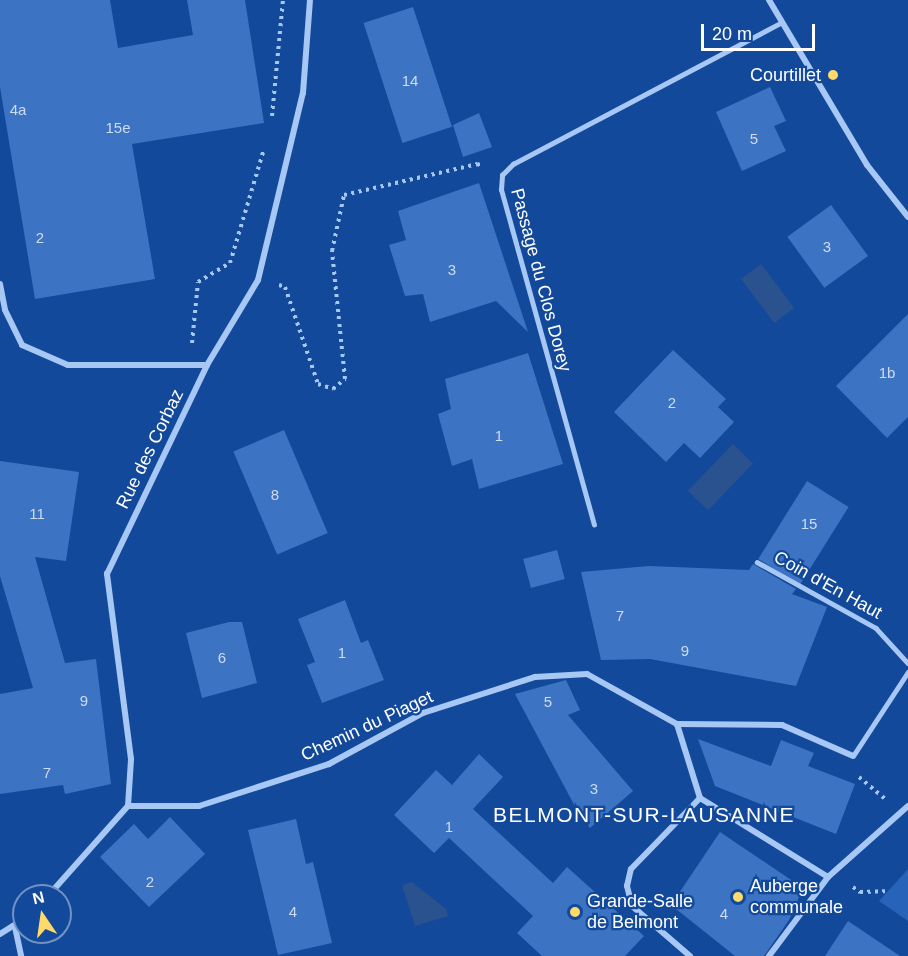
<!DOCTYPE html>
<html>
<head>
<meta charset="utf-8">
<style>
	body { margin:0 }
	#map { position:relative; width:908px; height:956px; overflow:hidden; background:#13499b; font-family:Helvetica,sans-serif }
	div>[style] { position:absolute }
	[style*='--x'] { left:calc(var(--x)*1px); top:calc(var(--y)*1px); width:calc(var(--w)*1px); rotate:calc(var(--a)*1deg) }
	.green>* { inset:0; background:#2663b9 }
	.water>* { inset:0; background:#2a528f; transform-origin:0 0 }
	.building>* { inset:0; background:#3c73c2; transform-origin:0 0 }
	.path>* { height:4px; margin-top:-2px; transform-origin:0; background:repeating-linear-gradient(90deg,#a7c7f4 0 3px,transparent 0 7.5px) }
	.lane>* { height:4.5px; margin:-2.25px; padding:0 2.25px; transform-origin:2.25px; border-radius:2.25px; background:#a7c7f4 }
	.street>* { height:6px; margin:-3px; padding:0 3px; transform-origin:3px; border-radius:3px; background:#a7c7f4 }
	.dots>* { width:16px; height:16px; translate:-50% -50%; box-sizing:border-box; border:3px solid #13499b; border-radius:50% }
	span { translate:-50% -50%; white-space:nowrap; text-align:center; line-height:1.15; -webkit-text-stroke:4.5px #13499b; paint-order:stroke }
	.number-label { font-size:15px; color:#cedcf0 }
	.number-label span { -webkit-text-stroke-width:0 }
	.poi-label { font-size:18px; color:#fff }
	.right { translate:-100% -50%; text-align:right }
	.left { translate:0 -50%; text-align:left }
	.street-label { font-size:18px; color:#fff }
	.quarter-label { font-size:21px; color:#fff; letter-spacing:1.5px }
	.north { position:absolute; left:12px; top:884px; width:60px; height:60px; box-sizing:border-box; background:#13499b; border:2px solid #7192c3; border-radius:50%; rotate:347deg; font-size:16px; font-weight:700; line-height:24px; text-align:center; color:#fff }
	.north::after { content:''; display:block; margin:auto; width:21px; height:27px; background:#ffd96a; clip-path:polygon(50% 0,100% 100%,50% 72%,0 100%) }
	.scale { position:absolute; left:701px; top:24px; width:114px; height:27px; box-sizing:border-box; border:3px solid #fff; border-top:0; padding-left:8px; font-size:18px; line-height:21px; white-space:nowrap; color:#fff; -webkit-text-stroke:4px #13499b; paint-order:stroke }
</style>
</head>
<body>
<div id="map">
	<div class="green">
		<div style="clip-path:polygon(908px 869px,908px 921px,879px 901px)"></div>
	</div>
	<div class="water">
		<div style="left:761px;top:264px;width:55px;height:25px;rotate:53deg"></div>
		<div style="left:733px;top:444px;width:28px;height:65px;rotate:44deg"></div>
		<div style="clip-path:polygon(412px 882px,446px 909px,448px 916px,415px 926px,402px 885px)"></div>
	</div>
	<div class="building">
		<div style="clip-path:polygon(0 0,110px 0,118px 48px,193px 35px,187px 0,245px 0,264px 123px,132px 144px,155px 279px,35px 299px,0 87px)"></div>
		<div style="left:413px;top:7px;width:126px;height:52px;rotate:72deg"></div>
		<div style="clip-path:polygon(770px 87px,786px 121px,774px 126px,786px 151px,742px 171px,716px 112px)"></div>
		<div style="clip-path:polygon(479px 113px,492px 147px,463px 157px,453px 125px)"></div>
		<div style="clip-path:polygon(479px 183px,528px 332px,496px 301px,430px 322px,423px 294px,405px 296px,389px 245px,406px 240px,398px 211px)"></div>
		<div style="left:831px;top:205px;width:63px;height:54px;rotate:54deg"></div>
		<div style="clip-path:polygon(908px 314px,908px 417px,887px 438px,836px 386px)"></div>
		<div style="clip-path:polygon(673px 350px,726px 399px,718px 407px,734px 422px,700px 458px,684px 443px,666px 462px,614px 412px)"></div>
		<div style="clip-path:polygon(528px 353px,563px 464px,479px 489px,472px 459px,452px 466px,438px 414px,451px 409px,445px 379px)"></div>
		<div style="left:284px;top:430px;width:112px;height:55px;rotate:67deg"></div>
		<div style="clip-path:polygon(0 461px,79px 472px,66px 561px,35px 557px,65px 663px,96px 659px,111px 784px,65px 794px,63px 785px,0 794px,0 694px,33px 688px,0 576px)"></div>
		<div style="left:807px;top:481px;width:49px;height:92px;rotate:32deg"></div>
		<div style="left:557px;top:550px;width:30px;height:35px;rotate:75deg"></div>
		<div style="clip-path:polygon(753px 564px,796px 589px,792px 594px,827px 607px,796px 686px,650px 659px,601px 660px,581px 572px,649px 566px,749px 570px)"></div>
		<div style="clip-path:polygon(345px 600px,361px 643px,368px 640px,384px 680px,322px 703px,307px 665px,315px 662px,298px 619px)"></div>
		<div style="clip-path:polygon(229px 622px,242px 622px,257px 683px,202px 698px,186px 633px)"></div>
		<div style="clip-path:polygon(566px 680px,580px 710px,568px 715px,633px 791px,590px 828px,579px 814px,515px 694px)"></div>
		<div style="clip-path:polygon(698px 739px,771px 766px,781px 740px,814px 753px,808px 766px,855px 784px,836px 834px,715px 786px)"></div>
		<div style="clip-path:polygon(479px 754px,503px 777px,473px 809px,553px 883px,567px 867px,644px 936px,625px 956px,542px 956px,517px 933px,533px 916px,449px 838px,434px 853px,394px 815px,436px 770px,452px 785px)"></div>
		<div style="clip-path:polygon(170px 817px,205px 854px,149px 907px,100px 857px,134px 824px,148px 839px)"></div>
		<div style="clip-path:polygon(296px 819px,306px 864px,313px 862px,332px 943px,278px 955px,248px 830px)"></div>
		<div style="clip-path:polygon(720px 832px,803px 888px,789px 920px,764px 956px,735px 956px,671px 905px)"></div>
		<div style="clip-path:polygon(848px 921px,900px 956px,825px 956px)"></div>
	</div>
	<div class="path">
		<div style="--x:272;--y:116;--w:117;--a:-84.6"></div>
		<div style="--x:279;--y:285;--w:6;--a:18"></div>
		<div style="--x:285;--y:287;--w:102;--a:71.2"></div>
		<div style="--x:318;--y:384;--w:16;--a:18"></div>
		<div style="--x:333;--y:389;--w:16;--a:-40"></div>
		<div style="--x:345;--y:379;--w:129;--a:-95.8"></div>
		<div style="--x:332;--y:251;--w:57;--a:-77.9"></div>
		<div style="--x:344;--y:195;--w:137;--a:-13.1"></div>
		<div style="--x:477;--y:164;--w:6;--a:18"></div>
		<div style="--x:192;--y:343;--w:61;--a:-84.4"></div>
		<div style="--x:198;--y:282;--w:37;--a:-31"></div>
		<div style="--x:230;--y:263;--w:116;--a:-73.4"></div>
		<div style="--x:859;--y:777;--w:34;--a:40"></div>
		<div style="--x:853;--y:887;--w:9;--a:36"></div>
		<div style="--x:860;--y:892;--w:25;--a:-2"></div>
	</div>
	<div class="lane">
		<div style="--x:594;--y:525;--w:348;--a:-105.5"></div>
		<div style="--x:501;--y:190;--w:15;--a:-86"></div>
		<div style="--x:502;--y:175;--w:16;--a:-45"></div>
		<div style="--x:513;--y:164;--w:302;--a:-27.8"></div>
		<div style="--x:757;--y:562;--w:136;--a:29"></div>
		<div style="--x:876;--y:628;--w:47;--a:47.6"></div>
		<div style="--x:853;--y:756;--w:100;--a:-56.8"></div>
	</div>
	<div class="street">
		<div style="--x:769;--y:0;--w:192;--a:59.3"></div>
		<div style="--x:867;--y:165;--w:66;--a:51.7"></div>
		<div style="--x:0;--y:284;--w:26;--a:79"></div>
		<div style="--x:5;--y:310;--w:39;--a:64"></div>
		<div style="--x:22;--y:345;--w:50;--a:23.5"></div>
		<div style="--x:68;--y:365;--w:139;--a:0"></div>
		<div style="--x:128;--y:806;--w:71;--a:0"></div>
		<div style="--x:199;--y:806;--w:137;--a:-17.9"></div>
		<div style="--x:329;--y:764;--w:107;--a:-28.5"></div>
		<div style="--x:423;--y:713;--w:118;--a:-17.8"></div>
		<div style="--x:535;--y:677;--w:52;--a:-3.3"></div>
		<div style="--x:587;--y:674;--w:103;--a:29.1"></div>
		<div style="--x:828;--y:877;--w:150;--a:-148.3"></div>
		<div style="--x:700;--y:798;--w:77;--a:-107.3"></div>
		<div style="--x:677;--y:724;--w:105;--a:0.5"></div>
		<div style="--x:782;--y:725;--w:77;--a:23.6"></div>
		<div style="--x:48;--y:896;--w:120;--a:-48.4"></div>
		<div style="--x:128;--y:806;--w:47;--a:-86.3"></div>
		<div style="--x:131;--y:759;--w:187;--a:-97.4"></div>
		<div style="--x:107;--y:574;--w:232;--a:-64.4"></div>
		<div style="--x:207;--y:365;--w:99;--a:-59"></div>
		<div style="--x:258;--y:280;--w:192;--a:-76.5"></div>
		<div style="--x:303;--y:93;--w:93;--a:-85.7"></div>
		<div style="--x:15;--y:927;--w:30;--a:78"></div>
		<div style="--x:0;--y:934;--w:28;--a:-32"></div>
		<div style="--x:690;--y:956;--w:77;--a:-139.2"></div>
		<div style="--x:632;--y:906;--w:21;--a:-104"></div>
		<div style="--x:627;--y:886;--w:17;--a:-77"></div>
		<div style="--x:631;--y:869;--w:99;--a:-45.8"></div>
		<div style="--x:769;--y:956;--w:99;--a:-53.2"></div>
		<div style="--x:828;--y:877;--w:107;--a:-41.6"></div>
	</div>
	<div class="dots">
		<div style="left:833px;top:75px;background:#ffd96a"></div>
		<div style="left:738px;top:897px;background:#ffd96a"></div>
		<div style="left:575px;top:912px;background:#ffd96a"></div>
	</div>
	<div class="number-label">
		<span style="left:410px;top:81px">14</span>
		<span style="left:18px;top:110px">4a</span>
		<span style="left:118px;top:128px">15e</span>
		<span style="left:754px;top:139px">5</span>
		<span style="left:40px;top:238px">2</span>
		<span style="left:827px;top:247px">3</span>
		<span style="left:452px;top:270px">3</span>
		<span style="left:887px;top:373px">1b</span>
		<span style="left:672px;top:403px">2</span>
		<span style="left:499px;top:436px">1</span>
		<span style="left:275px;top:495px">8</span>
		<span style="left:37px;top:514px">11</span>
		<span style="left:809px;top:524px">15</span>
		<span style="left:620px;top:616px">7</span>
		<span style="left:685px;top:651px">9</span>
		<span style="left:342px;top:653px">1</span>
		<span style="left:222px;top:658px">6</span>
		<span style="left:84px;top:701px">9</span>
		<span style="left:548px;top:702px">5</span>
		<span style="left:47px;top:773px">7</span>
		<span style="left:594px;top:789px">3</span>
		<span style="left:449px;top:827px">1</span>
		<span style="left:150px;top:882px">2</span>
		<span style="left:293px;top:912px">4</span>
		<span style="left:724px;top:914px">4</span>
	</div>
	<div class="poi-label">
		<span class="right" style="left:821px;top:75px">Courtillet</span>
		<span class="left" style="left:750px;top:897px">Auberge<br>communale</span>
		<span class="left" style="left:587px;top:912px">Grande-Salle<br>de Belmont</span>
	</div>
	<div class="street-label">
		<span style="left:541px;top:280px;rotate:75deg">Passage du Clos Dorey</span>
		<span style="left:150px;top:449px;rotate:-64deg">Rue des Corbaz</span>
		<span style="left:828px;top:585px;rotate:29deg">Coin d'En Haut</span>
		<span style="left:367px;top:726px;rotate:-25deg">Chemin du Piaget</span>
	</div>
	<div class="quarter-label">
		<span style="left:644px;top:815px">BELMONT-SUR-LAUSANNE</span>
	</div>
	<div class="north">N</div>
	<div class="scale">20 m</div>
</div>
</body>
</html>
